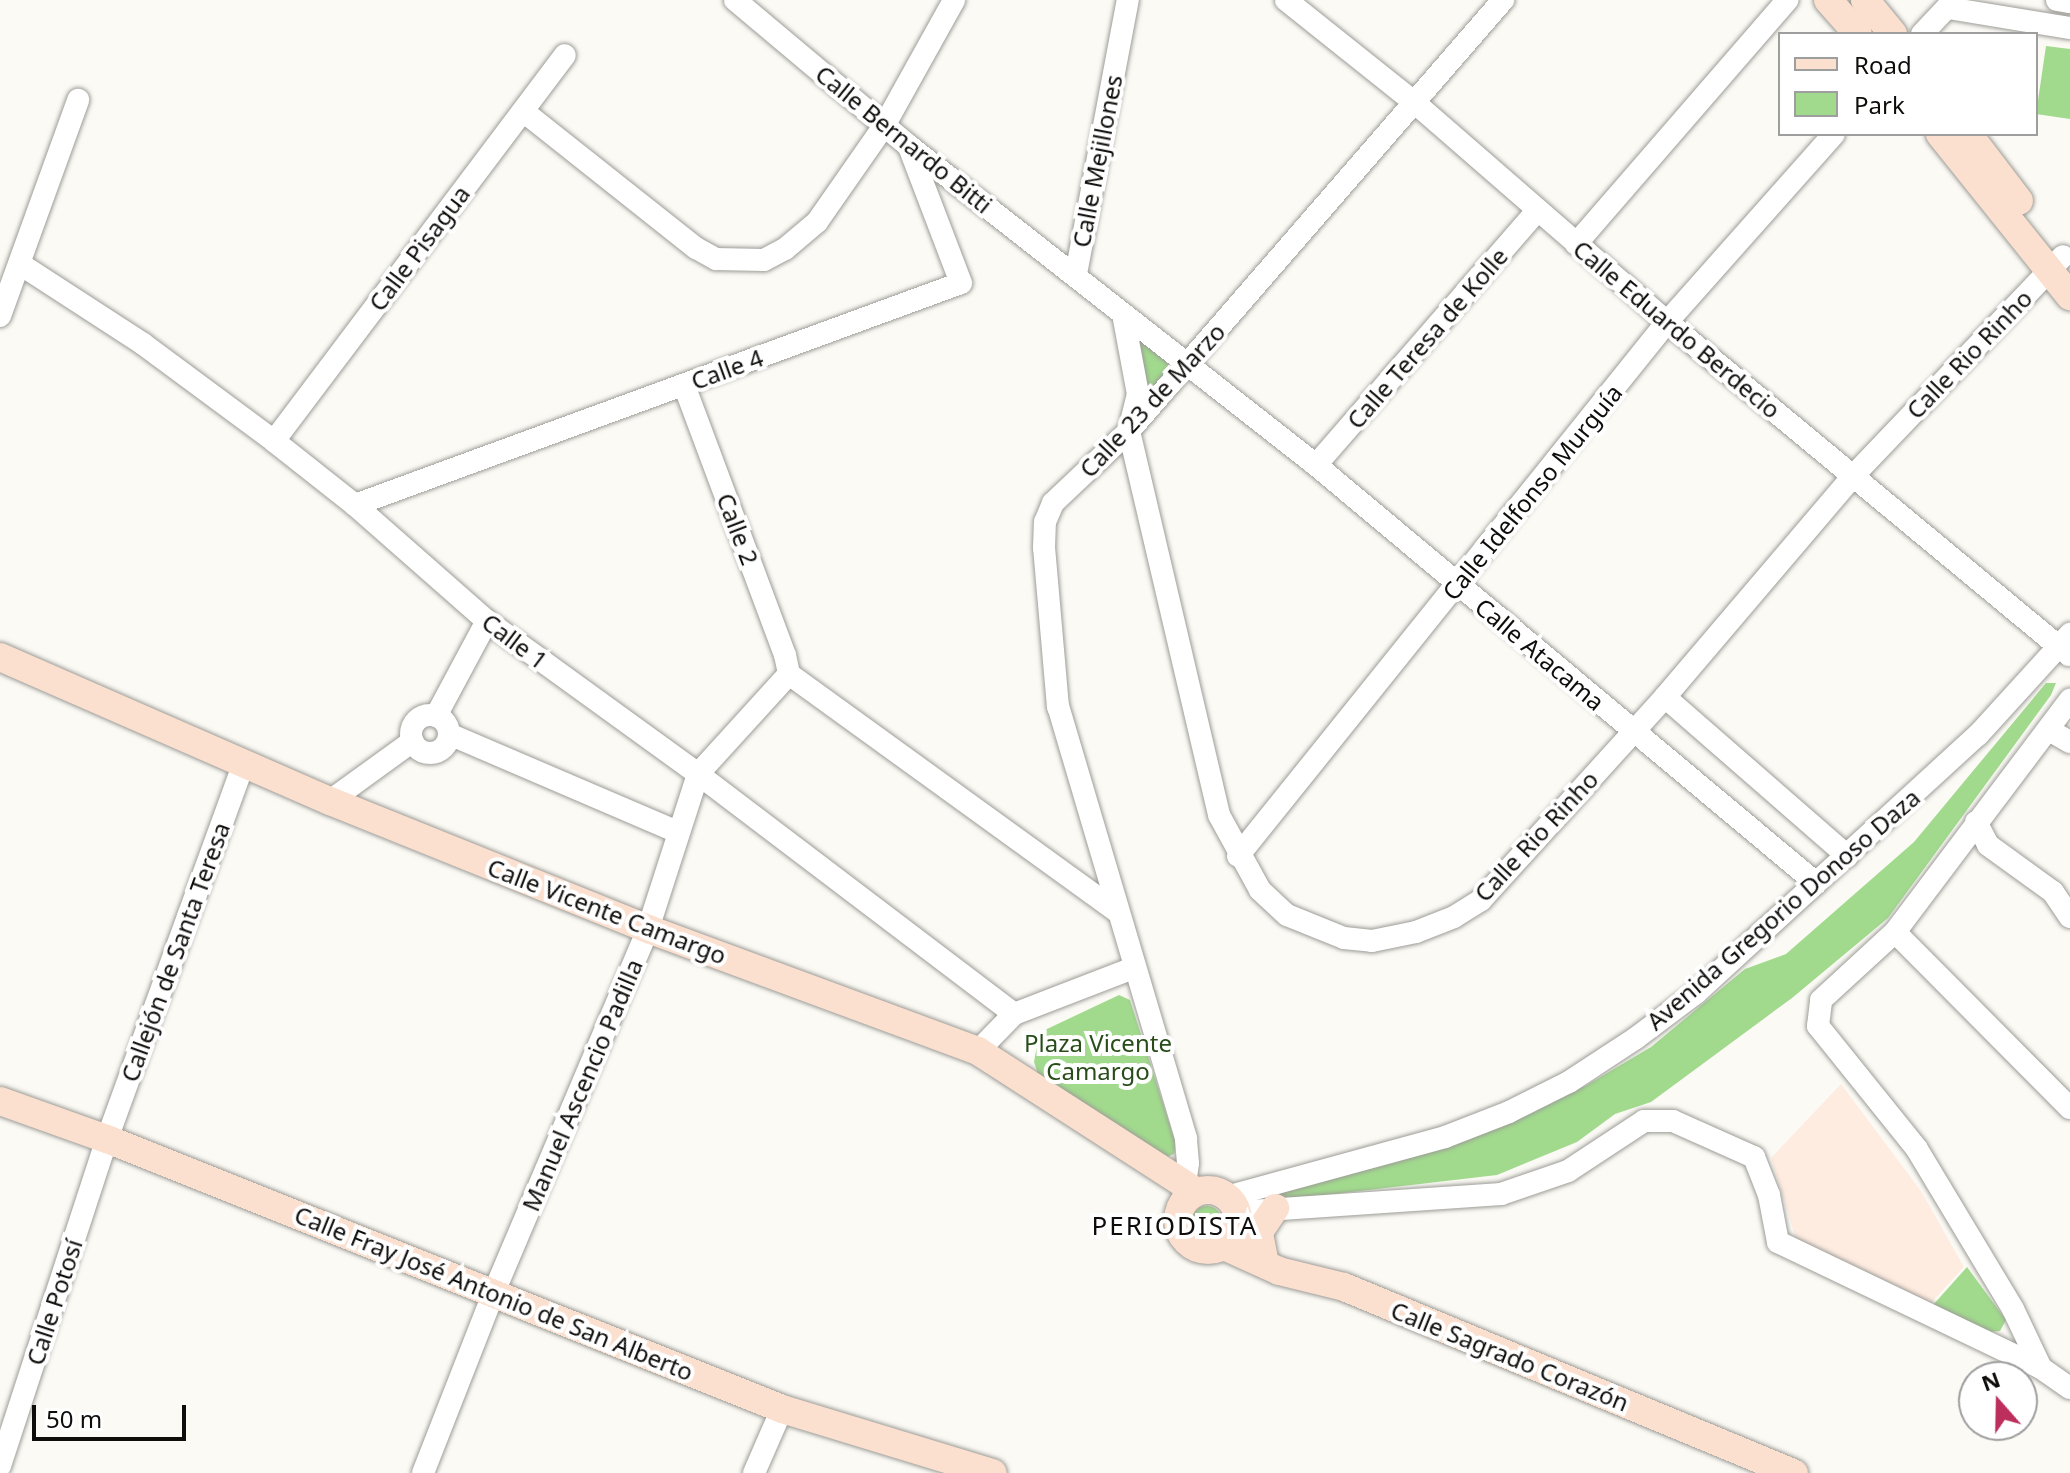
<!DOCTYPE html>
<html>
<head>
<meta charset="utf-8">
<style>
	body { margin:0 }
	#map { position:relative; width:2070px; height:1473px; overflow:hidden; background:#fbfaf5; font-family:"Noto Sans",sans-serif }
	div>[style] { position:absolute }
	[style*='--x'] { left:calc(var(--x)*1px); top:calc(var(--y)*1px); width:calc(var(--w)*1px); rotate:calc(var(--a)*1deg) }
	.education>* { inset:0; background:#feece1 }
	.green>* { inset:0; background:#a1da8d }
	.round { border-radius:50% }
	.roads { filter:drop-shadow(0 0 2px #9d9c97) drop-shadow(0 0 2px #9d9c97) }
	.minor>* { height:22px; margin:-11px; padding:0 11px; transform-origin:11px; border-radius:11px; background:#fff }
	.minor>.ring { margin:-11px; padding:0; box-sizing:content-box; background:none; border:22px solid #fff; border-radius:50% }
	.major>* { height:28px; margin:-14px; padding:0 14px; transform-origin:14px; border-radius:14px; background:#fbe0cf }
	.major>.ring { margin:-14px; padding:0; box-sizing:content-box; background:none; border:28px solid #fbe0cf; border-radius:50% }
	span { translate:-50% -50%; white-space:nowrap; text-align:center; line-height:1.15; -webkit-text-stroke:8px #fff; paint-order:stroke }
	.street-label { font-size:24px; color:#0e0d0c }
	.park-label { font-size:24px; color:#284d19 }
	.neighbourhood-label { font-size:26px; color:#0e0d0c; letter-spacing:2px }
	.legend { position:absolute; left:1778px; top:32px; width:260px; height:104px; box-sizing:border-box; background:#fff; border:2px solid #9f9e9e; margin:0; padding:10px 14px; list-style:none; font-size:24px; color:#0e0d0c }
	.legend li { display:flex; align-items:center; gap:16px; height:40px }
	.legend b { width:40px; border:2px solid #9f9e9e }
	.north { position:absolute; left:1958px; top:1361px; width:80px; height:80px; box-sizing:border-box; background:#fff; border:2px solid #9f9e9e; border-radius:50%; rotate:340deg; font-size:22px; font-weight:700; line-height:32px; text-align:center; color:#0e0d0c }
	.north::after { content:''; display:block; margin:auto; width:28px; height:36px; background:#bc2e5c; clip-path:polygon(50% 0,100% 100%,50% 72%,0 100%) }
	.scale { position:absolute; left:32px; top:1405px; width:154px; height:36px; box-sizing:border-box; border:4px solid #0e0d0c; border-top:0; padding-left:10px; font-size:24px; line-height:28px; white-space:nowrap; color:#0e0d0c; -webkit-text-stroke:6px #fff; paint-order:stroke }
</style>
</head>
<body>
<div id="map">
	<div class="education">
		<div style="clip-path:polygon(1841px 1084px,1921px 1191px,1964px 1267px,1930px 1304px,1796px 1239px,1771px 1158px)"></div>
	</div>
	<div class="green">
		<div style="clip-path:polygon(2046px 46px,2070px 49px,2070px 119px,2036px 114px)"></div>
		<div style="clip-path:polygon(1134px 332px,1171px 363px,1170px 373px,1147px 393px)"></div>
		<div style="clip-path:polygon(2046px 683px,2056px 683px,2051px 695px,1888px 918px,1792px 998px,1651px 1102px,1615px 1114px,1577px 1142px,1497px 1175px,1265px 1202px,1268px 1191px,1511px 1123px,1587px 1085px,1651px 1047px,1745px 969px,1786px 954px,1914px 842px)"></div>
		<div style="clip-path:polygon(1119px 995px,1130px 1000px,1176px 1144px,1174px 1154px,1164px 1158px,1038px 1074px,1034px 1062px,1038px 1040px,1047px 1029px)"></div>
		<div class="round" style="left:1192px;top:1206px;width:30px;height:30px"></div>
		<div style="clip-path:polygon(1967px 1267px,2006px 1320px,2000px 1331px,1990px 1332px,1933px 1305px)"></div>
	</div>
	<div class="roads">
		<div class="minor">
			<div style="--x:735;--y:0;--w:227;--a:40"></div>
			<div style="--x:909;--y:146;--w:517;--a:38.09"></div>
			<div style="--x:1316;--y:465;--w:652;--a:39.9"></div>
			<div style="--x:1286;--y:0;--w:164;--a:38.6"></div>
			<div style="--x:1414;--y:102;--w:335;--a:41"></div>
			<div style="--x:1667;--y:322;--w:522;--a:39.64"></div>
			<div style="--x:2057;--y:0;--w:13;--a:9"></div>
			<div style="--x:1948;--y:8;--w:124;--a:9.3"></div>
			<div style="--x:1922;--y:34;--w:47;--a:-46.7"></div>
			<div style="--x:523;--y:111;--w:221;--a:38.4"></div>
			<div style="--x:696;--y:248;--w:23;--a:29"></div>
			<div style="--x:716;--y:259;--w:48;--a:1.2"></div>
			<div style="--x:764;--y:260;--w:24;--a:-28"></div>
			<div style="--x:785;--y:249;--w:42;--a:-40.2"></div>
			<div style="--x:817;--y:222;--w:117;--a:-55.1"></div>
			<div style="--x:884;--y:126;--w:144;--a:-60.9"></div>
			<div style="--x:1576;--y:244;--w:323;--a:-49.1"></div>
			<div style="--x:20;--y:264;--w:147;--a:33"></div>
			<div style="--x:143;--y:344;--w:163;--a:36.5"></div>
			<div style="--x:274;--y:441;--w:103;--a:38.3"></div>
			<div style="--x:355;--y:505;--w:176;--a:41.3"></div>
			<div style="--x:487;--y:621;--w:261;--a:35.9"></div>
			<div style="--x:698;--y:774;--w:397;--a:37.2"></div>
			<div style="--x:1076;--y:274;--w:279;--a:-79.3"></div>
			<div style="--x:1123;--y:314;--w:81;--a:79.4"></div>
			<div style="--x:1138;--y:394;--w:38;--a:104"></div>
			<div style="--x:1129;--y:431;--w:394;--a:76.8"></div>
			<div style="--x:1219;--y:815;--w:85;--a:61.3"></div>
			<div style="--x:1260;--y:890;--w:37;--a:43"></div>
			<div style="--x:1287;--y:915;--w:61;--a:22"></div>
			<div style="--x:1344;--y:938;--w:28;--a:6"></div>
			<div style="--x:1372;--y:941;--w:45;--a:-11.6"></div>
			<div style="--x:1416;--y:932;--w:41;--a:-21.5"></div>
			<div style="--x:1454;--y:917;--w:32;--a:-32"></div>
			<div style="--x:1481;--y:900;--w:274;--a:-47.8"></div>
			<div style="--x:1665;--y:697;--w:290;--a:-49.6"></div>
			<div style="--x:1853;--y:476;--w:304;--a:-46.3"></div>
			<div style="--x:0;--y:316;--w:230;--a:-70.1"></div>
			<div style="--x:684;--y:385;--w:288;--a:69.5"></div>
			<div style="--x:785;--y:655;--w:19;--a:78"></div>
			<div style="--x:274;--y:441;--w:483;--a:-53"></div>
			<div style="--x:1316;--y:465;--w:337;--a:-49"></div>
			<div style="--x:355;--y:505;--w:645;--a:-20.12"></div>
			<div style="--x:961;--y:283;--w:146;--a:-110.9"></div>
			<div style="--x:789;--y:674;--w:404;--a:35.9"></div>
			<div style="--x:1665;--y:697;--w:242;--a:41.1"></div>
			<div class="ring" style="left:411px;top:715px;width:16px;height:16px"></div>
			<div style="--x:436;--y:716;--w:108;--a:-61.8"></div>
			<div style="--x:2049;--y:730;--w:24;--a:30"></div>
			<div style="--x:449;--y:734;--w:249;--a:23.2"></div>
			<div style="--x:330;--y:801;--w:102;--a:-35.9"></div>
			<div style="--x:1976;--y:822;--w:26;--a:62"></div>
			<div style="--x:1988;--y:845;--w:80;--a:35.9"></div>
			<div style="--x:2053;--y:892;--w:30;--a:56"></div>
			<div style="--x:1238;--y:856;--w:685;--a:-51.22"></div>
			<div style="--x:1667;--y:322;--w:251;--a:-48.4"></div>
			<div style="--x:1895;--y:932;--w:248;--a:45.2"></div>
			<div style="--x:978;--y:1051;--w:52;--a:-45.8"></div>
			<div style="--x:1014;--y:1014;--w:128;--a:-21.1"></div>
			<div style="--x:1226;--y:1197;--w:227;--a:-15.3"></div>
			<div style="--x:1445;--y:1137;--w:69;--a:-21.3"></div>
			<div style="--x:1509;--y:1112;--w:67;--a:-26.6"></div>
			<div style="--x:1569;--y:1082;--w:80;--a:-33.3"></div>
			<div style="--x:1636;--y:1038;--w:75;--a:-36.9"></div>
			<div style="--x:1696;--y:993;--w:382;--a:-42.5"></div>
			<div style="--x:1978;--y:735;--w:137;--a:-47.7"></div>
			<div style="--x:1182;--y:1206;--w:43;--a:-82.1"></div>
			<div style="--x:1188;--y:1163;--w:25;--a:-95"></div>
			<div style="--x:1186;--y:1138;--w:450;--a:-106.5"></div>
			<div style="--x:1058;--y:707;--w:160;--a:-95"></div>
			<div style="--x:1044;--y:548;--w:26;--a:-88"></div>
			<div style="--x:1045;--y:522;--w:21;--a:-67"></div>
			<div style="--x:1053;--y:503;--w:105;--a:-43.5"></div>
			<div style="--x:1129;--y:431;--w:571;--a:-49.05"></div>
			<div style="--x:1237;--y:1212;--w:265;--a:-3.9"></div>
			<div style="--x:1501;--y:1194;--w:71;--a:-18.9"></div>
			<div style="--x:1568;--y:1171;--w:91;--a:-33.3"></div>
			<div style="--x:1644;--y:1121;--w:29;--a:0"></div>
			<div style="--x:1673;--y:1121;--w:89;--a:24"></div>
			<div style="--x:1754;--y:1157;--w:41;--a:68.5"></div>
			<div style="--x:1769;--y:1195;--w:48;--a:79.2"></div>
			<div style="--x:1778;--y:1242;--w:292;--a:25.6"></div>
			<div style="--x:2041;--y:1368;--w:35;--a:35"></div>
			<div style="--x:2041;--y:1368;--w:65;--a:-115.4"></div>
			<div style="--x:2013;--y:1309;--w:187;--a:-121"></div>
			<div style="--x:1917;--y:1149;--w:158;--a:-128.8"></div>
			<div style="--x:1818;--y:1026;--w:26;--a:-83"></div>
			<div style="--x:1821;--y:1000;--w:100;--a:-42.6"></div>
			<div style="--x:1895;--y:932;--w:291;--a:-53"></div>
			<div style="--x:0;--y:1466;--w:344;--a:-71.9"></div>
			<div style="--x:107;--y:1139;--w:398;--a:-70"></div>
			<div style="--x:423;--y:1473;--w:194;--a:-68.6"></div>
			<div style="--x:494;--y:1292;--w:394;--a:-67"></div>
			<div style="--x:648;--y:929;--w:163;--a:-72.1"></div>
			<div style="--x:698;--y:774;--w:135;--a:-47.7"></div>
			<div style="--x:754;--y:1473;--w:70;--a:-66.4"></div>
		</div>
		<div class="major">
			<div style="--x:1828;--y:0;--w:45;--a:48.6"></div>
			<div style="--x:1865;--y:0;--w:44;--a:50.5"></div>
			<div style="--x:1940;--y:134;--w:208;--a:51.3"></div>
			<div style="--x:1968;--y:134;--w:84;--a:52.7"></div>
			<div style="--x:0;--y:657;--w:360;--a:23.6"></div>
			<div style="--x:330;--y:801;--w:343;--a:21.9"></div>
			<div style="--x:648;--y:929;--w:352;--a:20.3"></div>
			<div style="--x:978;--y:1051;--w:260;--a:32.8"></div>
			<div style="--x:0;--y:1101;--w:114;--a:19.6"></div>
			<div style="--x:107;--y:1139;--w:727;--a:21.8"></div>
			<div style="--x:782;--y:1409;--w:220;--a:16.9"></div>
			<div class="ring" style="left:1178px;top:1190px;width:32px;height:32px"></div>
			<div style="--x:1224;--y:1246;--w:60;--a:24.4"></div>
			<div style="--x:1279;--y:1271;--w:67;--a:13.8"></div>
			<div style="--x:1344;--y:1287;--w:487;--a:22.5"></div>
			<div style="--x:1265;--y:1264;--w:33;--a:-101"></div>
			<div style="--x:1259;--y:1232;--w:29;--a:-56"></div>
		</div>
	</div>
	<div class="street-label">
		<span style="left:904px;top:139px;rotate:39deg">Calle Bernardo Bitti</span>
		<span style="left:1097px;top:161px;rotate:-79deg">Calle Mejillones</span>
		<span style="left:419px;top:248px;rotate:-53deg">Calle Pisagua</span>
		<span style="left:1677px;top:329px;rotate:40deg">Calle Eduardo Berdecio</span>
		<span style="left:1427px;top:338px;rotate:-49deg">Calle Teresa de Kolle</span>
		<span style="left:1969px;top:354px;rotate:-46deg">Calle Rio Rinho</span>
		<span style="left:727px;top:369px;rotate:-20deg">Calle 4</span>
		<span style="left:1152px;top:400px;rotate:-47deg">Calle 23 de Marzo</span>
		<span style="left:1532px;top:492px;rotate:-51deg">Calle Idelfonso Murguía</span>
		<span style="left:738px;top:529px;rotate:69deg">Calle 2</span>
		<span style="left:515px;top:641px;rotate:37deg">Calle 1</span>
		<span style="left:1540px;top:654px;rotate:40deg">Calle Atacama</span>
		<span style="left:1536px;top:836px;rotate:-47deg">Calle Rio Rinho</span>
		<span style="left:1783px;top:909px;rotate:-41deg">Avenida Gregorio Donoso Daza</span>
		<span style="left:607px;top:911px;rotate:21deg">Calle Vicente Camargo</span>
		<span style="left:175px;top:952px;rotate:-70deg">Callejón de Santa Teresa</span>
		<span style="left:582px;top:1085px;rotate:-67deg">Manuel Ascencio Padilla</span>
		<span style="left:494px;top:1293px;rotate:22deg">Calle Fray José Antonio de San Alberto</span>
		<span style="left:54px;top:1302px;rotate:-72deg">Calle Potosí</span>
		<span style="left:1510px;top:1356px;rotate:22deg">Calle Sagrado Corazón</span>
	</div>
	<div class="park-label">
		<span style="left:1098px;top:1057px">Plaza Vicente<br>Camargo</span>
	</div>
	<div class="neighbourhood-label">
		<span style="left:1175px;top:1226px">PERIODISTA</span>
	</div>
	<ul class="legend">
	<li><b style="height:10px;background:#fbe0cf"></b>Road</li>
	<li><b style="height:22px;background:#a1da8d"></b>Park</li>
	</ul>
	<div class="north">N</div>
	<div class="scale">50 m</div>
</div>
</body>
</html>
